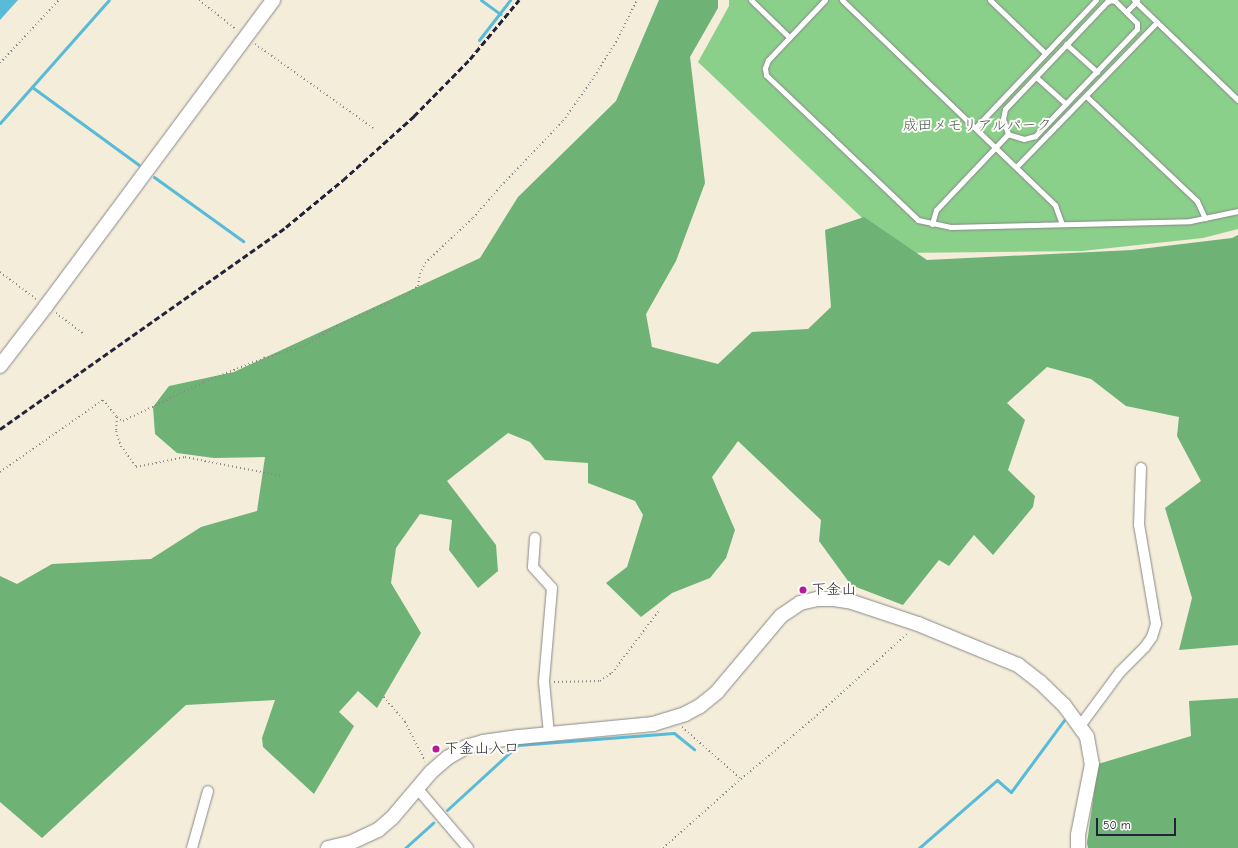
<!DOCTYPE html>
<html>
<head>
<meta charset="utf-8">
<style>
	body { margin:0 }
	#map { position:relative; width:1238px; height:848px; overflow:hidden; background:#f3edd9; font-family:"Comic Neue","Klee One",sans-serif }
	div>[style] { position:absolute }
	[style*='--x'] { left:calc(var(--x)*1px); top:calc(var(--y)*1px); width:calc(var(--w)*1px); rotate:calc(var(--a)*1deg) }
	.green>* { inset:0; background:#8ad08a }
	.forest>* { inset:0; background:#6fb276 }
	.water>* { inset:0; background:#59bbd8 }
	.stream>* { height:3px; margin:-1.5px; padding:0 1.5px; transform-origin:1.5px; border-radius:1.5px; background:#59bbd8 }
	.path>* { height:2px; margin-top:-1px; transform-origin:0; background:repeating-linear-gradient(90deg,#8a888a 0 1px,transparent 0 4px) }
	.roads { filter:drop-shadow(0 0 1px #8a888a) drop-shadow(0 0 1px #8a888a) }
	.lane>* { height:5px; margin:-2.5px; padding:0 2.5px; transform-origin:2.5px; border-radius:2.5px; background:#fff }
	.street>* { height:10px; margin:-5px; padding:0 5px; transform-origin:5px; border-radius:5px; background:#fff }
	.secondary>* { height:14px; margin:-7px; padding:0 7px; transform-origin:7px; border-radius:7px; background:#fff }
	.rail>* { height:3px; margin-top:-1.5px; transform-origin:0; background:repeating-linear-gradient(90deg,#22223b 0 6px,transparent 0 9px) }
	.dots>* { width:11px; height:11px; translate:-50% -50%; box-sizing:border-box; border:2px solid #fdfcf7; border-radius:50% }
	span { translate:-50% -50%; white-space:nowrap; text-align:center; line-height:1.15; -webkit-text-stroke:4px #fdfcf7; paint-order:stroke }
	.park-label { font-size:15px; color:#465f57 }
	.poi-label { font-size:15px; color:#22223b }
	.left { translate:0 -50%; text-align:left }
	.scale { position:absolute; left:1096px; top:818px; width:80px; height:18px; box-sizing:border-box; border:2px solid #22223b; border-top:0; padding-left:5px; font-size:12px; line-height:14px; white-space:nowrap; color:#22223b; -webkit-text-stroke:3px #fdfcf7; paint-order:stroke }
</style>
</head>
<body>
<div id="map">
	<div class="green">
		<div style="clip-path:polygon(729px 0,1238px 0,1238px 229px,1203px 238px,1082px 251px,899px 253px,698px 62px,729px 6px)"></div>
	</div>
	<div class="forest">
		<div style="clip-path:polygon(659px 0,718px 0,718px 8px,690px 57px,705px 183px,676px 261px,646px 314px,652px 347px,718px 364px,752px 332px,808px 329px,831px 307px,825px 230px,864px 217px,927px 260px,1132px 250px,1232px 238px,1238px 235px,1238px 645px,1179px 650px,1192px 598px,1165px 508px,1201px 481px,1177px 436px,1179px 417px,1126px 406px,1091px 379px,1047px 367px,1007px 403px,1025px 420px,1008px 470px,1035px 496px,1033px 507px,993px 555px,974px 535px,949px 566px,939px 560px,903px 605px,851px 585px,819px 541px,821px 520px,738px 441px,712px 477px,735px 530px,726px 558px,710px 578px,672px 593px,641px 617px,606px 583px,627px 567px,643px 515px,635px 501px,588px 483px,588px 463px,545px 460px,530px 442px,508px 433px,447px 481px,496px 545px,498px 571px,478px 588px,449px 550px,452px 520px,420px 514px,396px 548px,391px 583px,421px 633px,377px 708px,358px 691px,339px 712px,354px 726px,314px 794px,263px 747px,262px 738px,275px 700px,186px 705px,42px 838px,0 802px,0 576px,17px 584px,52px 564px,151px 559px,201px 527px,257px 511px,265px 457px,214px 458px,177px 453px,155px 434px,153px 407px,169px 386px,234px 372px,480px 258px,518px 197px,616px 101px)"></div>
		<div style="clip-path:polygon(1238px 698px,1238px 848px,1088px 848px,1087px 843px,1098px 764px,1191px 736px,1189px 701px)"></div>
	</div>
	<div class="water">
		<div style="clip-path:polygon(0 0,18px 0,0 20px)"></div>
	</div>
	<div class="stream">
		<div style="--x:481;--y:0;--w:24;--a:36"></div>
		<div style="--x:479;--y:40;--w:51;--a:-52.2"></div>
		<div style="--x:32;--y:87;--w:132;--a:36.1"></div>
		<div style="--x:0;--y:123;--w:164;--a:-48.5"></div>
		<div style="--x:154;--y:177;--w:110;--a:35.7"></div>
		<div style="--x:447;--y:810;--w:96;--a:-42.5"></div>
		<div style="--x:518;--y:745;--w:156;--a:-4.4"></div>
		<div style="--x:674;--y:733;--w:26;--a:39"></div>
		<div style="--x:405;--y:848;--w:38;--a:-42"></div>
		<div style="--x:919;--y:848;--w:103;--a:-41.1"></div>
		<div style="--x:997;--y:780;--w:18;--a:41"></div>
		<div style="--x:1011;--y:792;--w:89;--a:-53.6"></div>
	</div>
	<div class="path">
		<div style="--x:199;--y:0;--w:48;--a:38.3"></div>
		<div style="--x:255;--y:44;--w:145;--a:35.4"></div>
		<div style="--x:0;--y:63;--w:86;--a:-46.9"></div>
		<div style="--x:0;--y:272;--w:45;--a:36.9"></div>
		<div style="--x:56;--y:313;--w:36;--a:37"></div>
		<div style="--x:117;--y:417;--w:14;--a:94"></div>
		<div style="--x:116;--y:431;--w:16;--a:72"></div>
		<div style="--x:121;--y:446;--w:26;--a:54"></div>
		<div style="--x:136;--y:467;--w:50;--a:-11.5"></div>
		<div style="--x:185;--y:457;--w:99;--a:11.1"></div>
		<div style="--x:0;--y:472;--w:126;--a:-35"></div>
		<div style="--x:103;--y:400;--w:22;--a:51"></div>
		<div style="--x:117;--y:417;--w:7;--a:34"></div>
		<div style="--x:123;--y:421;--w:90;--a:-25.7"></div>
		<div style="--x:204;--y:382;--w:65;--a:-21.8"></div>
		<div style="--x:264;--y:358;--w:40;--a:-16"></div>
		<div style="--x:302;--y:347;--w:41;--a:-31"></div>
		<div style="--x:337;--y:326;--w:76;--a:-24.2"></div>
		<div style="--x:406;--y:295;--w:15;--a:-37"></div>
		<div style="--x:418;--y:286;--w:12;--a:-81"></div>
		<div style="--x:420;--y:274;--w:12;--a:-66"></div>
		<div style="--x:425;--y:263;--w:66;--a:-43.2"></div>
		<div style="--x:473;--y:218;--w:43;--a:-48.8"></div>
		<div style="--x:501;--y:186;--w:90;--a:-46.4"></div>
		<div style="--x:563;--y:121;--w:47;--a:-54.6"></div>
		<div style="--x:590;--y:83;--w:49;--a:-57.6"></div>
		<div style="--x:616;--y:42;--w:47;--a:-63.4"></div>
		<div style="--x:554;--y:682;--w:46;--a:-1.2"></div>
		<div style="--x:600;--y:681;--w:14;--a:-34"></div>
		<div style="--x:612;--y:673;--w:80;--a:-53.1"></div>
		<div style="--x:381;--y:694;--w:37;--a:49"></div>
		<div style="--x:405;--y:722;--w:44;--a:62.9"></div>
		<div style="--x:682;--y:727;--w:79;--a:41.4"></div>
		<div style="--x:663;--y:848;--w:104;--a:-41.5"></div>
		<div style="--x:741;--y:779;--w:95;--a:-39.9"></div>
		<div style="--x:814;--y:718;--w:127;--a:-42.1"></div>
	</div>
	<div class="roads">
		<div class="lane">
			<div style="--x:751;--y:0;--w:53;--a:44.2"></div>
			<div style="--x:825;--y:0;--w:83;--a:133.5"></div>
			<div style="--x:768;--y:60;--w:9;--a:111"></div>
			<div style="--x:765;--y:68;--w:7;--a:82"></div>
			<div style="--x:766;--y:75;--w:210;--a:43.6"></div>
			<div style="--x:918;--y:220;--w:33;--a:12"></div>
			<div style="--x:950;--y:227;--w:240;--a:-1.4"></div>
			<div style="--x:1190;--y:221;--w:49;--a:-11.8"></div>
			<div style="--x:842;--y:0;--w:296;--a:43.9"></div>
			<div style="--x:1055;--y:205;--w:20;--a:70"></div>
			<div style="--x:990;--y:0;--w:76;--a:43.9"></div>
			<div style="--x:1111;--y:0;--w:4;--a:14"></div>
			<div style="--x:1115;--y:1;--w:31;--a:45"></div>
			<div style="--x:1137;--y:23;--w:6;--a:90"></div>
			<div style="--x:1137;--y:29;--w:148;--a:133.6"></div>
			<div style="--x:1035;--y:136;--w:11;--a:165"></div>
			<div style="--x:1024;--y:139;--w:17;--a:-163"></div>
			<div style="--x:1008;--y:134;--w:16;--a:-108"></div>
			<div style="--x:1003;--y:119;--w:10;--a:-79"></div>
			<div style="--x:1005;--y:109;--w:148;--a:-46.4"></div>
			<div style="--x:1107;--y:2;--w:4;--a:-27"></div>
			<div style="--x:1134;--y:0;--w:144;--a:43.9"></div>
			<div style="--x:1126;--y:12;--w:16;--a:-45"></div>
			<div style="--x:1066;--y:44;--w:42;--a:42.1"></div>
			<div style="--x:1036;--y:77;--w:40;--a:42"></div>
			<div style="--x:1086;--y:96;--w:153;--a:43.4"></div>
			<div style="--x:1197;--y:201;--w:19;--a:65"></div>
			<div style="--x:975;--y:128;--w:176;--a:-46.6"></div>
			<div style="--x:1016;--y:167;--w:202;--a:-45.8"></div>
			<div style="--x:932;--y:224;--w:15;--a:-74"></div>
			<div style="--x:936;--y:210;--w:105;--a:-46.5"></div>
		</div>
		<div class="street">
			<div style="--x:535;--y:538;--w:29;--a:94"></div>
			<div style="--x:533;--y:567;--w:28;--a:48"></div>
			<div style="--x:552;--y:588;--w:94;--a:94.9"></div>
			<div style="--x:544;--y:682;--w:52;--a:84.5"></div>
			<div style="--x:1080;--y:726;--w:67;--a:-53.5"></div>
			<div style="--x:1120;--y:672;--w:35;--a:-45"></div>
			<div style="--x:1145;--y:647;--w:12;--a:-55"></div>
			<div style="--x:1152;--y:637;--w:14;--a:-73"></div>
			<div style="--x:1156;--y:624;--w:100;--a:-99.7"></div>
			<div style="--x:1139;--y:525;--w:57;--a:-88"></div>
			<div style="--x:416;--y:790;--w:7;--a:34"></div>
			<div style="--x:422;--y:794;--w:71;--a:49.6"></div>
			<div style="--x:192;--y:848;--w:59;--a:-74.3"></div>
		</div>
		<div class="secondary">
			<div style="--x:0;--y:366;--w:76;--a:-52.5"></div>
			<div style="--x:46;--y:306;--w:381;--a:-53.4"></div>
			<div style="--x:328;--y:848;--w:23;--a:-13"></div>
			<div style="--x:350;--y:843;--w:31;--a:-25"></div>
			<div style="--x:378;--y:830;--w:18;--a:-41"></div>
			<div style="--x:392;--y:818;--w:60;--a:-49.7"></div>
			<div style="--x:431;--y:772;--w:21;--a:-41"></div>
			<div style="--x:447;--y:758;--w:22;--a:-30"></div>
			<div style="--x:466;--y:747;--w:18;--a:-16"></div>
			<div style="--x:483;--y:742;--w:36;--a:-8"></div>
			<div style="--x:519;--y:737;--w:135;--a:-5.5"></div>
			<div style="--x:653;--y:724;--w:34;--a:-17"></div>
			<div style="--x:685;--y:714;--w:17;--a:-28"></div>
			<div style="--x:700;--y:706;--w:22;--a:-39"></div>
			<div style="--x:717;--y:692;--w:99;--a:-49.9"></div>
			<div style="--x:781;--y:616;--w:23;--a:-34"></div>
			<div style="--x:800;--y:603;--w:17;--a:-13"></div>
			<div style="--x:817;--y:599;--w:17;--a:0"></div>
			<div style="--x:834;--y:599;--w:18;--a:9"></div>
			<div style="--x:852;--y:602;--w:70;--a:18.4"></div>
			<div style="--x:918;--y:624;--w:108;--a:22.3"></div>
			<div style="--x:1018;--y:665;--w:28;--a:38"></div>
			<div style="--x:1040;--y:682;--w:33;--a:44"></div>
			<div style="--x:1064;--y:705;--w:39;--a:54"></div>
			<div style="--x:1087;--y:737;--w:27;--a:80"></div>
			<div style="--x:1092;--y:764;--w:72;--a:101.2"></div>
			<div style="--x:1078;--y:835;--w:13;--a:90"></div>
		</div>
	</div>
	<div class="rail">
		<div style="--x:0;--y:429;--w:350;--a:-35.2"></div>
		<div style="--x:286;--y:227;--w:74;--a:-39.5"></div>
		<div style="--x:343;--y:180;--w:96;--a:-42"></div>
		<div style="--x:414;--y:116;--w:80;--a:-45.5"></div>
		<div style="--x:470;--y:59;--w:77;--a:-50.3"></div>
	</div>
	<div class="dots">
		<div style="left:803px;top:590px;background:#b5179e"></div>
		<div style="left:436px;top:749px;background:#b5179e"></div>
	</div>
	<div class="park-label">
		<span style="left:977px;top:126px">成田メモリアルパーク</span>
	</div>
	<div class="poi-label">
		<span class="left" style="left:811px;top:590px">下金山</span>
		<span class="left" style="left:444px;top:749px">下金山入口</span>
	</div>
	<div class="scale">50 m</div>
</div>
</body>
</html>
